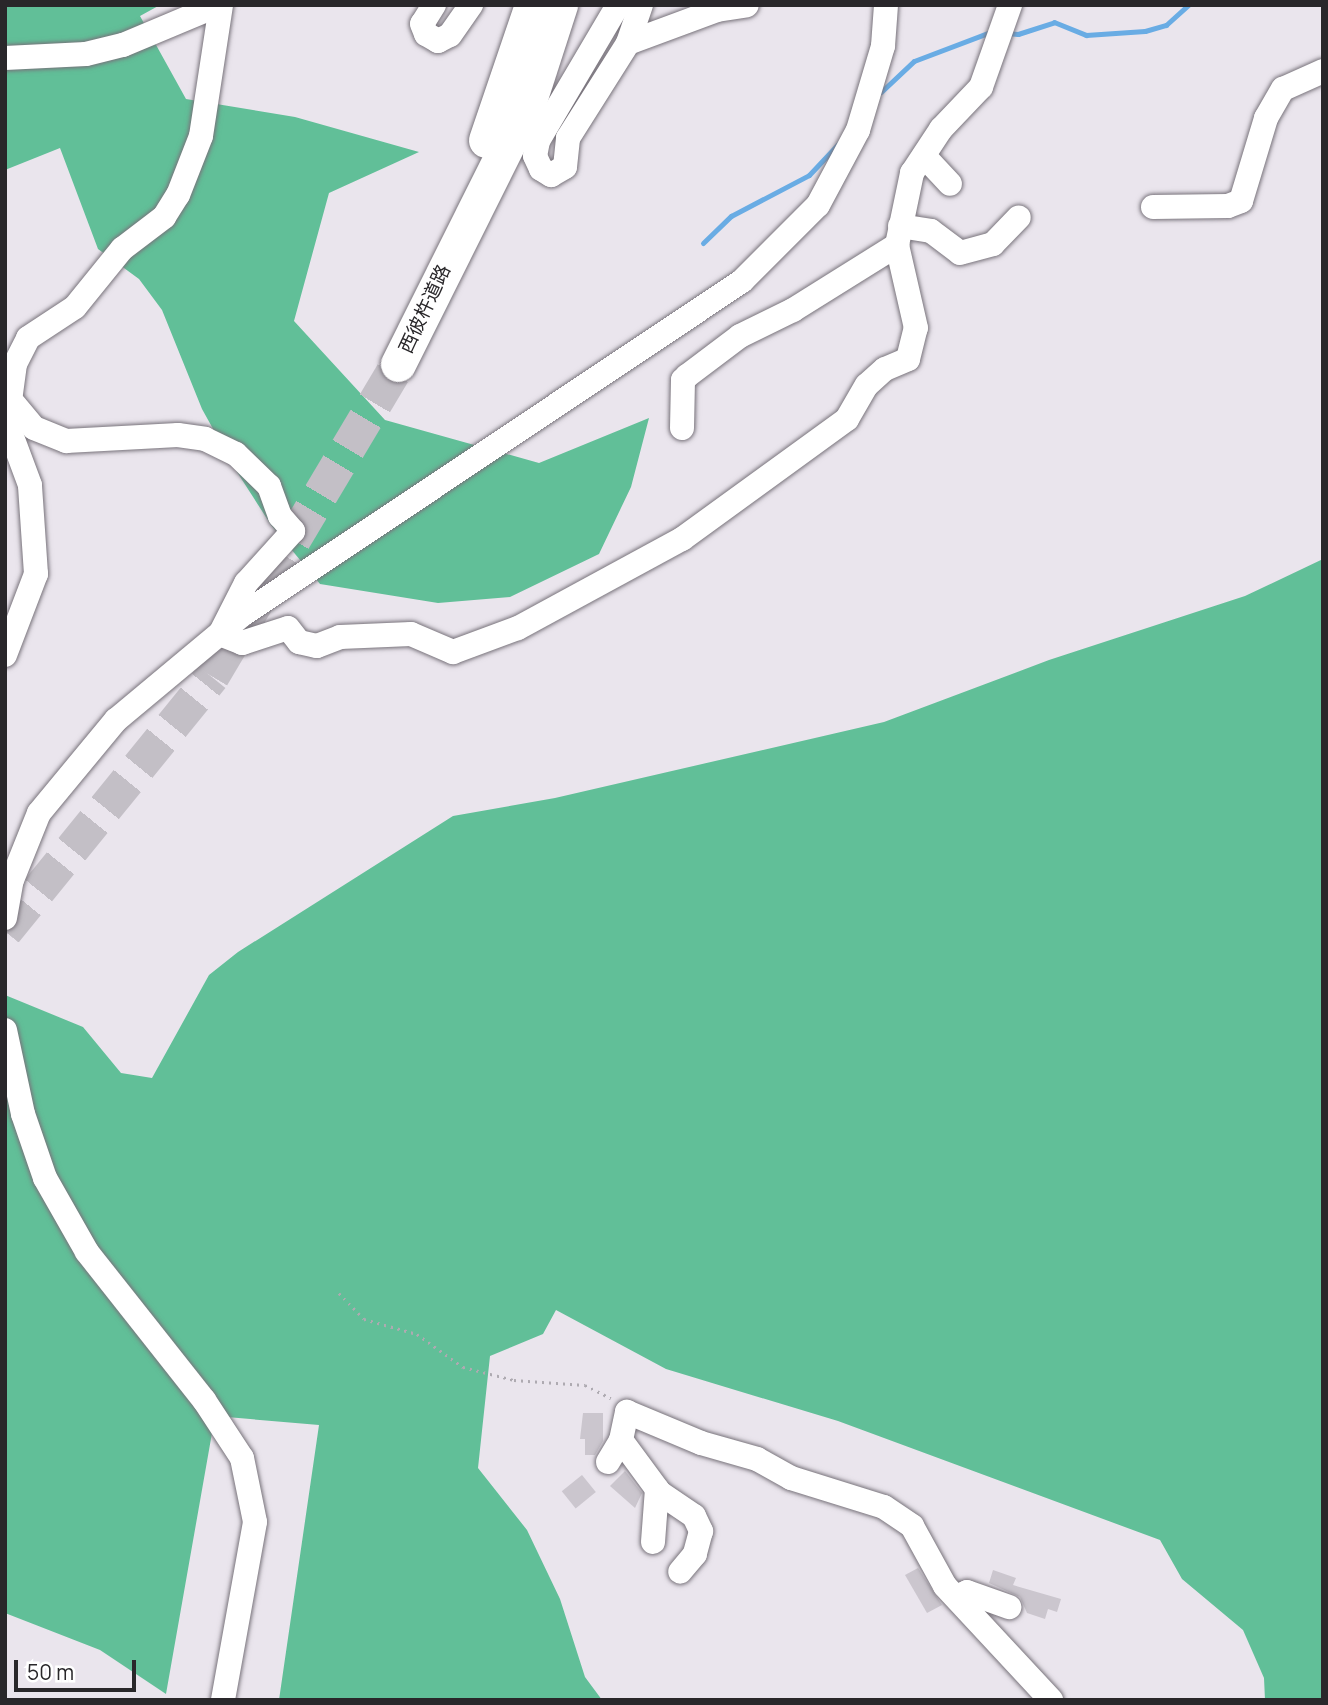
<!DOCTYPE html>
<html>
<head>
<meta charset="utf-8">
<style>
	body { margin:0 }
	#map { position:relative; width:1328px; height:1705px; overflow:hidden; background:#eae5ed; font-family:Manrope,"Noto Sans JP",sans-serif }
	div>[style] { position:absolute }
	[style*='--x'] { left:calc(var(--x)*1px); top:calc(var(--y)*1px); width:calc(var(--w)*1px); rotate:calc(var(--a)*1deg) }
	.forest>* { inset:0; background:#61bf98 }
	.stream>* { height:5px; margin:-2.5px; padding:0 2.5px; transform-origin:2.5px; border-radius:2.5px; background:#69ace4 }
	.building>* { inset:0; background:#cbc6ce; transform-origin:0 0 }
	.highway-tunnel>* { height:35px; margin-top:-17.5px; transform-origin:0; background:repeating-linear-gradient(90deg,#c3bfc6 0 35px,transparent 0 53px) }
	.path>* { height:2.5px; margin-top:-1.25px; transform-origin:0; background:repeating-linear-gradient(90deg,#aeaab1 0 2px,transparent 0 7px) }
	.roads { filter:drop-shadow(0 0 2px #78737b) drop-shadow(0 0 2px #78737b) }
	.minor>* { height:24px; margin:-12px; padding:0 12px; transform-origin:12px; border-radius:12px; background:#fff }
	.highway>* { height:35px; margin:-17.5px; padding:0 17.5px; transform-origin:17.5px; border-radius:17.5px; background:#fff }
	span { translate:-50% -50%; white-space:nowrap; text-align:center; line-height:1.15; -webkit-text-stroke:5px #fff; paint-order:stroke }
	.street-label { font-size:19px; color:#29272a }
	.frame { position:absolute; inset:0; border:7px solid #29272a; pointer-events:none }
	.scale { position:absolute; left:14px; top:1660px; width:122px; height:32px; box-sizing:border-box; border:4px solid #29272a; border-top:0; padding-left:9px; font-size:21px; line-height:24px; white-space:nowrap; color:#29272a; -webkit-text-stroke:5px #fff; paint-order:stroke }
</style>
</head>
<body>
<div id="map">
	<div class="forest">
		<div style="clip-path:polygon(5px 5px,160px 5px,140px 16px,186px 99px,295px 117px,419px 152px,329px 193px,294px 321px,385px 420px,539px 463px,649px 418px,631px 487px,599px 554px,510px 597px,438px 603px,320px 584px,271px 525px,237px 472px,202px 409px,162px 310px,139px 279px,98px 249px,60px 148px,5px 170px)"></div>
		<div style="clip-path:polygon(1323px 559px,1323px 1700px,1265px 1700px,1264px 1678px,1243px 1630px,1182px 1579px,1160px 1540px,838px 1421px,666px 1369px,556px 1310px,543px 1334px,490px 1356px,478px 1468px,527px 1530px,560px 1599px,585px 1677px,602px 1700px,279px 1700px,319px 1425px,215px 1416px,166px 1694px,100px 1650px,5px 1613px,5px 995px,83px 1027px,121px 1073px,152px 1078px,209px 975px,238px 952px,453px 816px,555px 798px,884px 722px,1049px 660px,1245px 596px)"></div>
	</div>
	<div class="stream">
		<div style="--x:1006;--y:33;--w:12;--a:5"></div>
		<div style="--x:1018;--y:34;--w:38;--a:-18"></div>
		<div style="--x:1054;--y:22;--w:35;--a:22"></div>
		<div style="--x:1086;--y:35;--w:59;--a:-3.9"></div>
		<div style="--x:1145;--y:31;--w:22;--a:-16"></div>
		<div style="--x:1166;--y:25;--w:30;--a:-42"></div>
		<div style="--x:881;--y:92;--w:45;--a:-43.2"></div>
		<div style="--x:914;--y:61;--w:85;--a:-20.8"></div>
		<div style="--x:703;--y:243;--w:39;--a:-44"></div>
		<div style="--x:731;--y:216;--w:88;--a:-27.7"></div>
		<div style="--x:809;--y:175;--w:44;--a:-46.8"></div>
	</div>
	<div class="building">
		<div style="clip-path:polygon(583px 1413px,603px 1413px,603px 1441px,595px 1455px,585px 1455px,585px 1439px,580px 1439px)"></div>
		<div style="clip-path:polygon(625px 1471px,642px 1493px,635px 1508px,610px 1486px)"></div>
		<div style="left:582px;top:1475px;width:22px;height:26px;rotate:51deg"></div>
		<div style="clip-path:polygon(918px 1568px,942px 1605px,927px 1613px,905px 1575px)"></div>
		<div style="clip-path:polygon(993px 1570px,1016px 1578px,1013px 1585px,1061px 1599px,1057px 1612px,1048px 1609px,1045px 1619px,1027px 1613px,1020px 1597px,989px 1583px)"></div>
	</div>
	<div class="highway-tunnel">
		<div style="--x:5;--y:931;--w:328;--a:-50.9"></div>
		<div style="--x:212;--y:676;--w:363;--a:-59.2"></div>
	</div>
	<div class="path">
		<div style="--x:339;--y:1293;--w:36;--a:46"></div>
		<div style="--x:364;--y:1319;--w:55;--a:15.8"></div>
		<div style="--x:417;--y:1334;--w:57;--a:35.7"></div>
		<div style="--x:463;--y:1367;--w:53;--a:14.3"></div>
		<div style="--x:514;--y:1380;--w:71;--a:4"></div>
		<div style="--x:585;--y:1385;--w:29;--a:27"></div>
	</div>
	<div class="roads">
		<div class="minor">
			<div style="--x:434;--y:5;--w:22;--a:122"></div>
			<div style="--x:422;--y:24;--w:11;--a:68"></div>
			<div style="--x:426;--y:34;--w:14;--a:30"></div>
			<div style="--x:438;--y:41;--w:13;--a:-27"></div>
			<div style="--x:450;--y:35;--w:37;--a:-55"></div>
			<div style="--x:618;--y:5;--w:158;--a:120.5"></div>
			<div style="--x:538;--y:141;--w:15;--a:101"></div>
			<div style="--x:535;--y:156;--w:14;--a:65"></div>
			<div style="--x:541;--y:169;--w:12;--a:31"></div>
			<div style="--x:551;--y:175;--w:16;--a:-30"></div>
			<div style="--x:565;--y:167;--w:29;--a:-84"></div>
			<div style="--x:568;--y:138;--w:112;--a:-57.7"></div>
			<div style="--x:628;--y:43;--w:40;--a:-71.1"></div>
			<div style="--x:628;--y:43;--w:95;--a:-20.3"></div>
			<div style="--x:717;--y:10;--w:30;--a:-9"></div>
			<div style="--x:5;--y:58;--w:81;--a:-2.8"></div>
			<div style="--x:86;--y:54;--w:38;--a:-14"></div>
			<div style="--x:123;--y:45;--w:103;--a:-22.8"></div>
			<div style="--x:924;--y:156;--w:38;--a:47"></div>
			<div style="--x:1153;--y:207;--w:75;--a:-0.8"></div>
			<div style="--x:1228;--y:206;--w:14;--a:-21"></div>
			<div style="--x:1241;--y:201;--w:87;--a:-73.2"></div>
			<div style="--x:1266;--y:118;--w:34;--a:-60"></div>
			<div style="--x:1283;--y:89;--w:44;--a:-24.2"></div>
			<div style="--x:900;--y:226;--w:31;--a:9"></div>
			<div style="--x:931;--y:231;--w:36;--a:37"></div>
			<div style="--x:960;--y:253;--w:34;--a:-15"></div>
			<div style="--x:993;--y:244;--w:37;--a:-46"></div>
			<div style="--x:9;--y:398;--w:39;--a:50"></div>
			<div style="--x:34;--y:428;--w:35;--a:22"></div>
			<div style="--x:66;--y:441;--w:112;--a:-3.1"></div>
			<div style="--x:178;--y:435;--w:27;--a:8"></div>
			<div style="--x:205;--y:439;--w:34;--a:26"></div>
			<div style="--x:236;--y:454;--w:46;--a:44.1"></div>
			<div style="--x:269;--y:486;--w:32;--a:70"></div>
			<div style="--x:280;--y:516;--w:20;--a:49"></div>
			<div style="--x:293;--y:531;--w:70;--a:132.1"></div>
			<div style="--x:246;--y:583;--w:57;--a:117"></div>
			<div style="--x:220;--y:634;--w:24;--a:22"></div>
			<div style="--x:242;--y:643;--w:48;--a:-18.1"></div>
			<div style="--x:288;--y:628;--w:18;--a:52"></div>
			<div style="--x:299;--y:642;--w:18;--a:13"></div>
			<div style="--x:317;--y:646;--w:25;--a:-21"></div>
			<div style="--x:340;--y:637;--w:71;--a:-2.4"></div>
			<div style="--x:411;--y:634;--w:46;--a:23.2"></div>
			<div style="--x:453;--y:652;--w:69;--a:-20.3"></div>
			<div style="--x:518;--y:628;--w:187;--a:-28.5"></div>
			<div style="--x:682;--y:539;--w:204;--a:-36"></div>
			<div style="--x:847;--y:419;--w:39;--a:-60"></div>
			<div style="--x:867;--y:385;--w:24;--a:-42"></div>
			<div style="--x:885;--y:369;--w:25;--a:-23"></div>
			<div style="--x:908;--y:359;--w:32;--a:-76"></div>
			<div style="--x:916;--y:328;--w:85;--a:-102.9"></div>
			<div style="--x:897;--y:245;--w:74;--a:-78.2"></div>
			<div style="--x:912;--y:173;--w:53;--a:-56.6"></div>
			<div style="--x:941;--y:129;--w:58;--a:-46.4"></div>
			<div style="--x:981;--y:87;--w:87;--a:-70.5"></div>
			<div style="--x:682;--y:428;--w:48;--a:-88.8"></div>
			<div style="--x:683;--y:380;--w:6;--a:-45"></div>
			<div style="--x:687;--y:376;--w:66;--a:-37"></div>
			<div style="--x:740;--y:336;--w:59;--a:-26.1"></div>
			<div style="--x:793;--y:310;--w:123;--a:-32"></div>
			<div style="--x:5;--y:655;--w:87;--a:-69.1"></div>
			<div style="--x:36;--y:574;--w:89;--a:-93.9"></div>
			<div style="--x:30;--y:485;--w:66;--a:-110.4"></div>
			<div style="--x:7;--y:423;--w:60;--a:-82.3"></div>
			<div style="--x:15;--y:364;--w:29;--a:-63"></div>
			<div style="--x:28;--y:338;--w:56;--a:-33.4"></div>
			<div style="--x:75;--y:307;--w:75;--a:-51"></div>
			<div style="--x:122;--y:249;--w:53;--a:-37.3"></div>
			<div style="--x:164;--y:217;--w:26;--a:-58"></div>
			<div style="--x:178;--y:195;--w:63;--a:-68.7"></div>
			<div style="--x:201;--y:136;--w:133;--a:-81.3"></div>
			<div style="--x:5;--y:918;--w:39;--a:-80"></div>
			<div style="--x:12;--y:880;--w:72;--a:-68.1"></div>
			<div style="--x:39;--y:813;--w:121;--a:-50.4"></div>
			<div style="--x:116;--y:720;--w:164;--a:-39.8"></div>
			<div style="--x:242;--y:615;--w:601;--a:-33.74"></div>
			<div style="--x:742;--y:281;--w:107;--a:-45"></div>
			<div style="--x:818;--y:205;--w:85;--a:-61.9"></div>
			<div style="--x:858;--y:130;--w:88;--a:-73.4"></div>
			<div style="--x:883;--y:46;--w:41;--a:-85.8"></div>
			<div style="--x:5;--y:1030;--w:86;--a:77.9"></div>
			<div style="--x:23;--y:1114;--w:68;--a:71"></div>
			<div style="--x:45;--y:1178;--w:85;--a:60.4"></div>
			<div style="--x:87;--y:1252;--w:189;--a:51.7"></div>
			<div style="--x:204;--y:1400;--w:69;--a:56.8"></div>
			<div style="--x:242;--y:1458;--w:65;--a:78.5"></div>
			<div style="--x:255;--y:1522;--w:181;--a:100.2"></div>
			<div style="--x:621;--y:1440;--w:66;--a:53.7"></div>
			<div style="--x:660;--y:1493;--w:41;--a:34.1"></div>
			<div style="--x:694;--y:1516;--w:17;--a:65"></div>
			<div style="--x:701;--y:1531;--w:24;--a:105"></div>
			<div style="--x:695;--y:1554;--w:23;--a:130"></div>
			<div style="--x:608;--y:1462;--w:26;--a:-59"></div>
			<div style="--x:621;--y:1440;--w:29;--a:-78"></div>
			<div style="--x:627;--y:1412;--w:80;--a:22.7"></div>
			<div style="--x:701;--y:1443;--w:58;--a:15.9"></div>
			<div style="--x:757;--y:1459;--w:39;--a:29"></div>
			<div style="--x:791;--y:1478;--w:97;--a:17.3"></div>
			<div style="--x:884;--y:1507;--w:34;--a:34"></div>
			<div style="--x:912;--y:1526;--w:68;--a:61.2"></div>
			<div style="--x:945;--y:1586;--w:156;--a:47.1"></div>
			<div style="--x:653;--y:1542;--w:53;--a:-85.7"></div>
			<div style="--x:956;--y:1597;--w:12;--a:-24"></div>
			<div style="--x:967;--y:1592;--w:45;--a:19.7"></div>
		</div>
		<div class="highway">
			<div style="--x:486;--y:140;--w:143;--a:-71.2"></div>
			<div style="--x:398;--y:364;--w:294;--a:-63.5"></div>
			<div style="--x:529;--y:101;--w:101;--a:-72.1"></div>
		</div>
	</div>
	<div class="street-label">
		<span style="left:425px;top:309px;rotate:-65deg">西彼杵道路</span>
	</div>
	<div class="frame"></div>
	<div class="scale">50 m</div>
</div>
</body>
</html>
